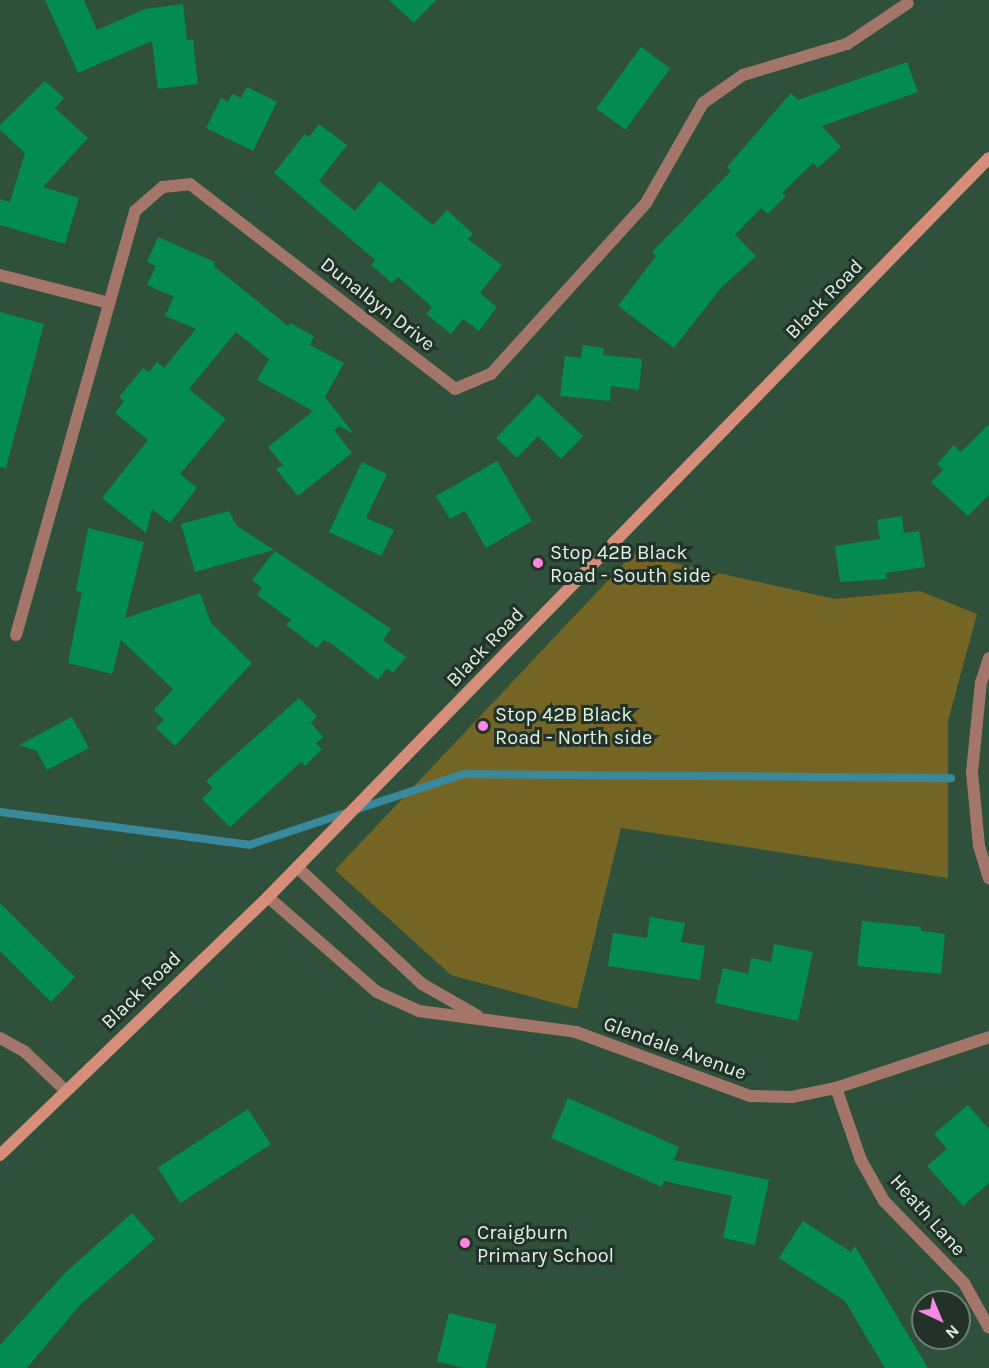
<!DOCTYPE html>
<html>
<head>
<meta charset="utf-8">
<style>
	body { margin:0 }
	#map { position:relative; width:989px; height:1368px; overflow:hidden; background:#2f503b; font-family:Karla,sans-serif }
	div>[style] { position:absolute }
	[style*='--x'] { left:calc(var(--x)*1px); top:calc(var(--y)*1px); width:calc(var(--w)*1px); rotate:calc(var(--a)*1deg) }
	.green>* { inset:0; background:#756525 }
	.stream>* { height:8px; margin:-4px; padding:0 4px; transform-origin:4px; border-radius:4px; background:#39899c }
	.building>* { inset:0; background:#038c51; transform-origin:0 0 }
	.street>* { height:12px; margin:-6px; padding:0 6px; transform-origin:6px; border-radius:6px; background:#a4766a }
	.secondary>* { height:12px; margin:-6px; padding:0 6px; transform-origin:6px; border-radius:6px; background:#d68e7b }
	.dots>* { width:16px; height:16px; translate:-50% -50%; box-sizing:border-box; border:3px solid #233228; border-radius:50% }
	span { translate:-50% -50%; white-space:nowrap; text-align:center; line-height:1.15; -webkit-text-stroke:6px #233228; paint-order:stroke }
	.street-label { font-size:20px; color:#dff2e5 }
	.poi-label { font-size:20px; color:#dff2e5 }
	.left { translate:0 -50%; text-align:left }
	.north { position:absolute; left:911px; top:1290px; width:60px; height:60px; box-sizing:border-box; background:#233228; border:2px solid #6e7f74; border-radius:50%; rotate:136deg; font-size:16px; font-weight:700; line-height:24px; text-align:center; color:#dff2e5 }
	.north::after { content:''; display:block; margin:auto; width:21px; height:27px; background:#fc86e3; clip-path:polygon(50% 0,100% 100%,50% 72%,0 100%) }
</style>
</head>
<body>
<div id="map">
	<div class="green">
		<div style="clip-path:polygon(633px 554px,835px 599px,920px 591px,977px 614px,948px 721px,948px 878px,621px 828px,577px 1009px,451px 975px,335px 870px)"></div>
	</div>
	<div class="stream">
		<div style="--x:0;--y:812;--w:251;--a:7.5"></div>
		<div style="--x:249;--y:845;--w:226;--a:-18.3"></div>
		<div style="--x:464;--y:774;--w:487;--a:0.5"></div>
	</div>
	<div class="building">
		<div style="clip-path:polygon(45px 0,84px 0,97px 30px,145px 9px,183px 4px,187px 40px,193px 39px,198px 84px,158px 89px,152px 41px,78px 73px)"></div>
		<div style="clip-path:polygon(389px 0,436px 0,414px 23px)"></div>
		<div style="left:641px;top:47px;width:36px;height:76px;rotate:36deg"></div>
		<div style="clip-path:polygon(907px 62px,918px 92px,822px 126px,841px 147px,818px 168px,813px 163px,782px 193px,786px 196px,768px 214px,761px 208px,735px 235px,756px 256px,721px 288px,674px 348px,618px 306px,656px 256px,652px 252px,731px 171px,727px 167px,791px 93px,798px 100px)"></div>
		<div style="clip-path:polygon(45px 81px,64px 98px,55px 108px,88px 138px,43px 187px,79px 198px,65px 244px,0 225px,0 199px,10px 202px,25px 153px,0 130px,0 125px)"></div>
		<div style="clip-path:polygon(247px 87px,277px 102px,253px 151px,206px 128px,221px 98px,228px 102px,232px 94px,241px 98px)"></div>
		<div style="clip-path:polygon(319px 124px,347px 145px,319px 181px,355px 211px,380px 181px,433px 225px,447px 210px,473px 234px,468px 239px,502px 265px,480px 293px,497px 307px,479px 331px,463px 319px,451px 334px,426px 314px,432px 307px,398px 277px,392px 283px,371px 265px,375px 260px,274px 173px,305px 134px,309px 137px)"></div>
		<div style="clip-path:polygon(158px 237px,215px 262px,214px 266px,288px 326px,290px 323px,314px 336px,310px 345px,344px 363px,325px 397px,354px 434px,339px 426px,334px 430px,352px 453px,298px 496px,276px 469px,283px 465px,268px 447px,313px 411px,257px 380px,269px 359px,236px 332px,189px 389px,226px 419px,180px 474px,197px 488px,170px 523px,152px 509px,146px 533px,102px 498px,148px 440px,115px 413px,124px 401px,119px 397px,143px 368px,149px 372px,157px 362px,164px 368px,196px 329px,165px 316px,174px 297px,147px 285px,156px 266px,147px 262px)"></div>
		<div style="clip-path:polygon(0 312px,44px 324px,6px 468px,0 467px)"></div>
		<div style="clip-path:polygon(583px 345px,604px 348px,603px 355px,642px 359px,639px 390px,611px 386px,610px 401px,560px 396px,565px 356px,581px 358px)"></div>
		<div style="clip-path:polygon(538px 394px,583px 436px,561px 459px,538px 436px,517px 458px,496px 438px)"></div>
		<div style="clip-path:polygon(989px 424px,989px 495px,968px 516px,931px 482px,943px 470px,937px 464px,954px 445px,961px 452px)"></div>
		<div style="clip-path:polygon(497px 461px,532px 521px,486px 548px,465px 511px,450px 519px,436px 496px)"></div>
		<div style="clip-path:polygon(362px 462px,387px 474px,366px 518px,394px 530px,381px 556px,329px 532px)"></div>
		<div style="clip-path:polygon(229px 511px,237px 526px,274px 550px,195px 572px,181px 524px)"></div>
		<div style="clip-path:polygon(902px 516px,904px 533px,919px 531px,925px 567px,886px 573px,887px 579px,840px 582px,835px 546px,880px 539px,877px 520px)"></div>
		<div style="clip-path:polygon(88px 528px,144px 542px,125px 618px,200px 593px,211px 623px,252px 663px,175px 746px,156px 728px,164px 720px,154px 710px,173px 689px,121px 640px,112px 674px,68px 663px,82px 592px,76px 591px)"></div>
		<div style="clip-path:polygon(275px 551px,391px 629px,383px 640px,406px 657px,393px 673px,387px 668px,378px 680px,332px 644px,324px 640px,317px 648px,286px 625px,291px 620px,257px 595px,262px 588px,252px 580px)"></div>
		<div style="clip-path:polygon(299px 698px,317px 716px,311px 723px,323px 737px,316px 743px,322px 749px,305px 766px,301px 762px,230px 827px,202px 799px,213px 788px,206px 781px)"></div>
		<div style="clip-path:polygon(72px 717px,89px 748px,47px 770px,37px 751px,19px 745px)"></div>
		<div style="clip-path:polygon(0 903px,75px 977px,51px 1002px,0 951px)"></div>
		<div style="clip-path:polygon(650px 917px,685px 923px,681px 942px,705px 946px,700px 980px,608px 966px,613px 933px,647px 938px)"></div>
		<div style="clip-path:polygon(862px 921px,921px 927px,921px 931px,945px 934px,941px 974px,857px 966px)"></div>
		<div style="clip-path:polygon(774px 944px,813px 952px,798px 1021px,715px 1003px,723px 968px,748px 974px,751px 958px,771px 962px)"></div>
		<div style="clip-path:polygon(568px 1098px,679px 1147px,674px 1160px,769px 1180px,755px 1245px,723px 1238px,732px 1196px,664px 1181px,662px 1187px,551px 1138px)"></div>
		<div style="clip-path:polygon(968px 1105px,989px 1129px,989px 1183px,963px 1206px,927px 1166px,947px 1149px,934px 1134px)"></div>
		<div style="left:248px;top:1109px;width:42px;height:108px;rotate:57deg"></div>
		<div style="clip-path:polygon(132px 1213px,155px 1239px,80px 1305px,27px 1368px,0 1368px,0 1345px,64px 1274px)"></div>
		<div style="clip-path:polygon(803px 1221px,851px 1252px,855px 1246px,928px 1368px,885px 1368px,845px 1301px,779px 1258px)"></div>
		<div style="left:449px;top:1313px;width:49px;height:50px;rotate:14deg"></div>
	</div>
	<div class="street">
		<div style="--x:0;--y:275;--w:113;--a:14.4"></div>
		<div style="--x:16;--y:635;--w:440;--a:-74.3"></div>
		<div style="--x:135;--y:211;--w:37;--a:-41"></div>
		<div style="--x:163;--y:187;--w:27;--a:-6"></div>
		<div style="--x:190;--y:184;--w:335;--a:37.7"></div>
		<div style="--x:455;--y:389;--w:39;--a:-23"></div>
		<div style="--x:491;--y:374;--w:231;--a:-47.8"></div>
		<div style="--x:646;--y:203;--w:115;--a:-60.3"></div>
		<div style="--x:703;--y:103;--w:49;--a:-35"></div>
		<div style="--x:743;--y:75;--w:109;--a:-16.6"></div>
		<div style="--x:847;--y:44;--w:73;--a:-33.9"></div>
		<div style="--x:989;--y:658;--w:25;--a:108"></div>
		<div style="--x:981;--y:682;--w:90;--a:95.7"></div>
		<div style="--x:972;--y:772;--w:74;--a:84.6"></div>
		<div style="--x:979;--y:846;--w:34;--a:73"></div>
		<div style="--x:297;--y:867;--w:171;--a:43.1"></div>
		<div style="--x:422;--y:984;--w:64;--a:29.7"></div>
		<div style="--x:268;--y:897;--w:145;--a:41.1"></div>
		<div style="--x:377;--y:992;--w:46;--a:24.3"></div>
		<div style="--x:419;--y:1011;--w:158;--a:7.6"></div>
		<div style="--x:576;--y:1032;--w:185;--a:20.2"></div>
		<div style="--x:750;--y:1096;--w:42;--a:1.4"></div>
		<div style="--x:792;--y:1097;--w:45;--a:-11.6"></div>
		<div style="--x:836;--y:1088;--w:161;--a:-18.4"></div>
		<div style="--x:0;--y:1038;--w:29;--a:29"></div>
		<div style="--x:25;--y:1052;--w:55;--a:43.5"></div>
		<div style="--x:836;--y:1088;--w:76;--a:70.9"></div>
		<div style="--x:861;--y:1160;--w:47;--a:60.7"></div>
		<div style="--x:884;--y:1201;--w:115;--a:45.7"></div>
		<div style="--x:964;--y:1283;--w:51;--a:60.9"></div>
	</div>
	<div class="secondary">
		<div style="--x:0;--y:1155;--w:372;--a:-43.9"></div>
		<div style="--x:268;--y:897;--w:1032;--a:-45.71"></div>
	</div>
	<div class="dots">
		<div style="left:538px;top:563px;background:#fc86e3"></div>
		<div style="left:483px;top:726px;background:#fc86e3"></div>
		<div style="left:465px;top:1243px;background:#fc86e3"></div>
	</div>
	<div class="street-label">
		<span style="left:824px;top:299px;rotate:-46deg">Black Road</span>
		<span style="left:378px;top:304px;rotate:38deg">Dunalbyn Drive</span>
		<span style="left:485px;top:647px;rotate:-46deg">Black Road</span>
		<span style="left:141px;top:990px;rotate:-44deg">Black Road</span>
		<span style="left:675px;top:1048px;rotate:20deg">Glendale Avenue</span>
		<span style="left:928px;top:1215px;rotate:48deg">Heath Lane</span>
	</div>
	<div class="poi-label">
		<span class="left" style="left:550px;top:564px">Stop 42B Black<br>Road - South side</span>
		<span class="left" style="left:495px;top:726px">Stop 42B Black<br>Road - North side</span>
		<span class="left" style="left:477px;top:1244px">Craigburn<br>Primary School</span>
	</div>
	<div class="north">N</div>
</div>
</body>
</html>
